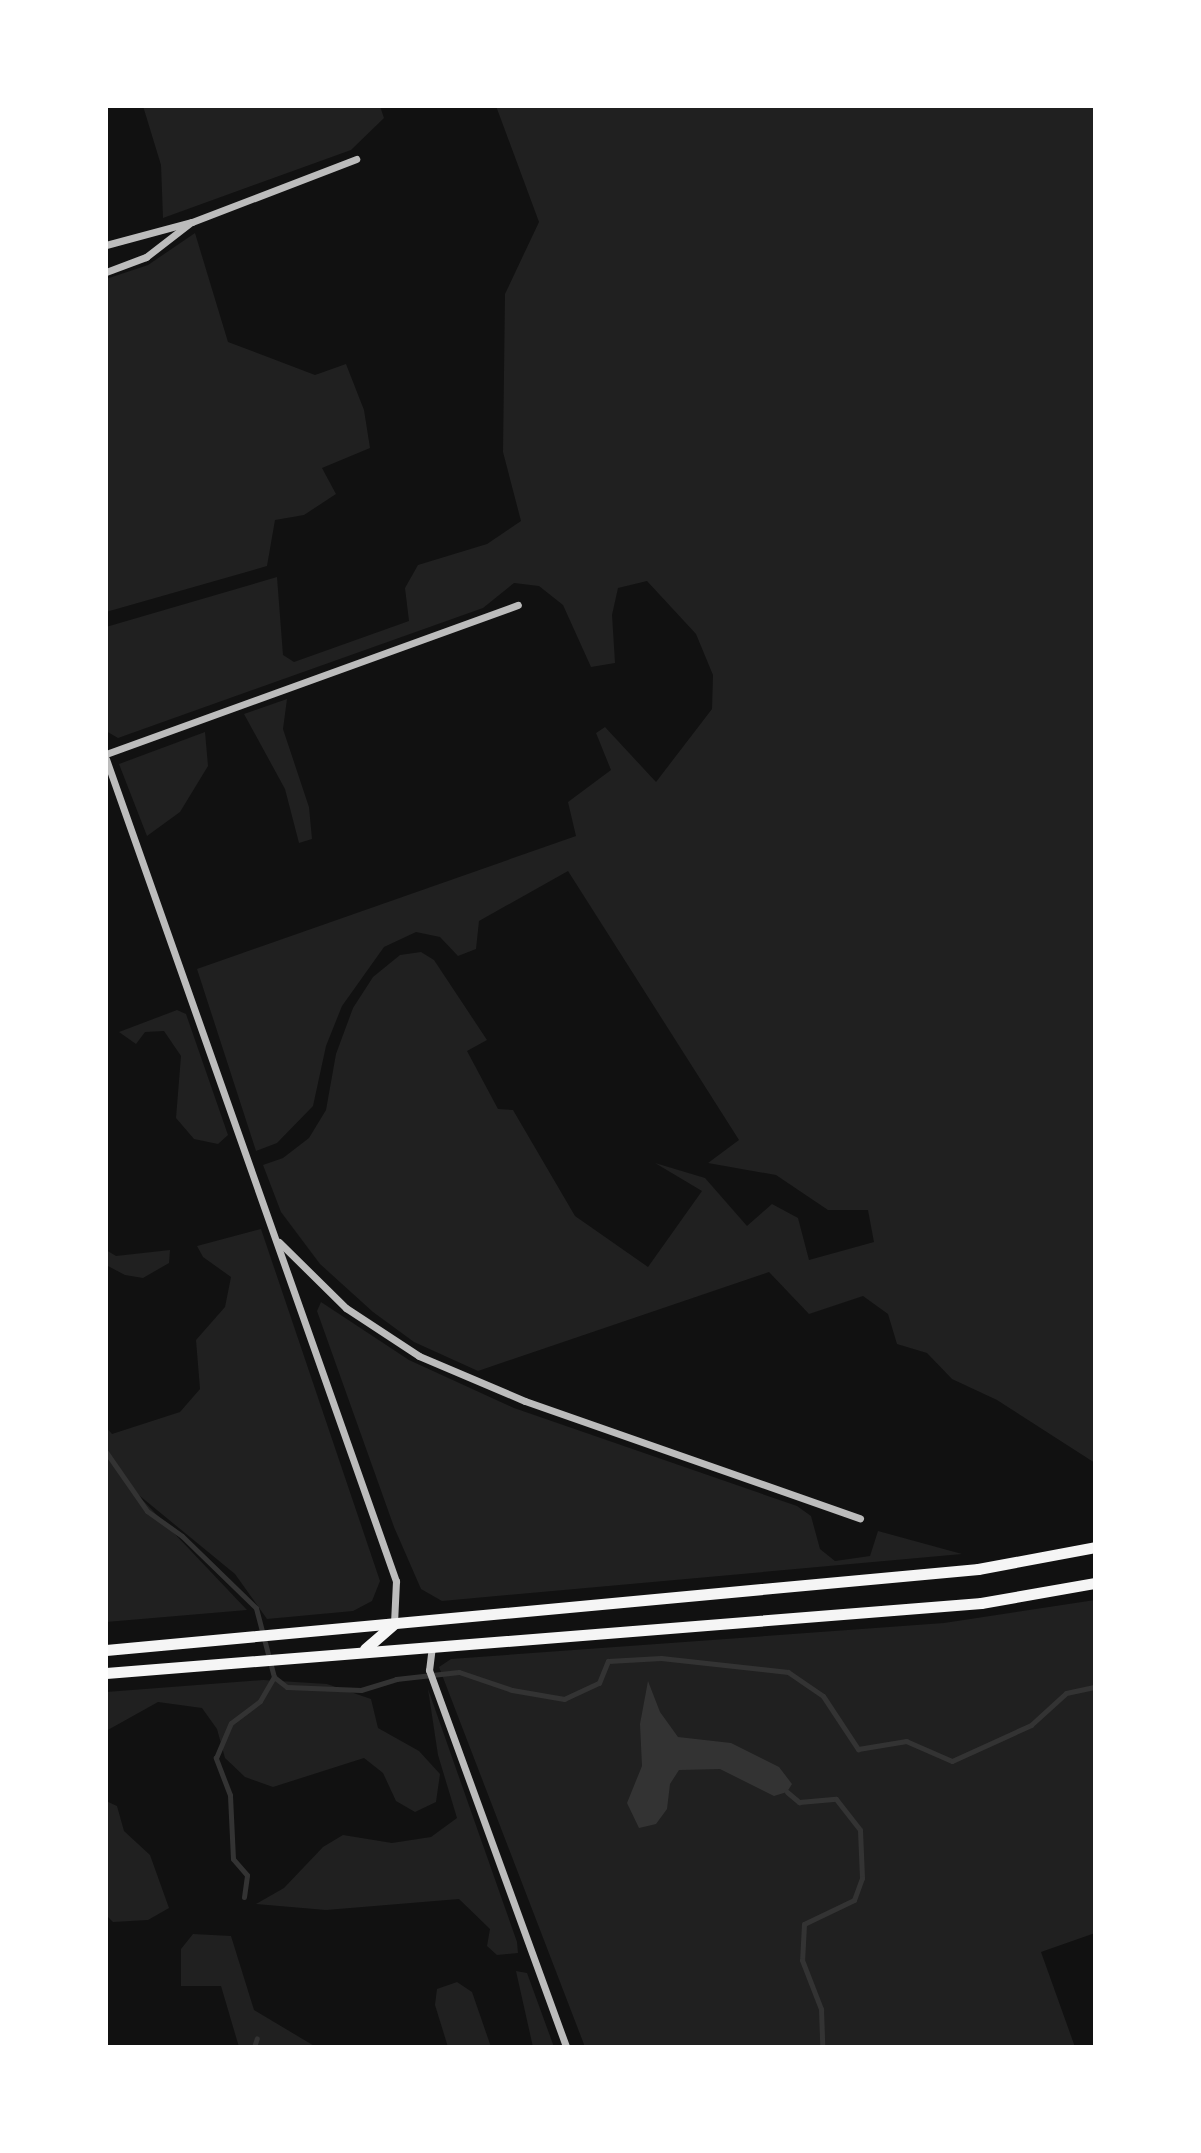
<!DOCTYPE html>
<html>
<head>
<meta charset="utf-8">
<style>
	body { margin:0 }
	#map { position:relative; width:1201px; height:2153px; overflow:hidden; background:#111; font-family:"Source Serif 4",serif }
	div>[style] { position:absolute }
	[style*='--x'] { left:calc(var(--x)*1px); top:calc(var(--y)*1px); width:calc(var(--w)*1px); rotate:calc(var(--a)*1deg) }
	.green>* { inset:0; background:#202020 }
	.water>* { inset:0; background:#333 }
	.stream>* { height:5px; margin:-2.5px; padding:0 2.5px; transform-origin:2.5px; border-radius:2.5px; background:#333 }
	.minor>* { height:7px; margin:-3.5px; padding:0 3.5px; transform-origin:3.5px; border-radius:3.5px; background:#bcbcbc }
	.primary>* { height:11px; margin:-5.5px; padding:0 5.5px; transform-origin:5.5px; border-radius:5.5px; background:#f5f5f5 }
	span { translate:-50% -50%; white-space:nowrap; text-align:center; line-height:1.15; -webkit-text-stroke:6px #fff; paint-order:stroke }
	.frame { position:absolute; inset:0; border:108px solid #fff; pointer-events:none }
</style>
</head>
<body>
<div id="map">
	<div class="green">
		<div style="clip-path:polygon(143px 106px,380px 106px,384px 118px,351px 150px,163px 218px,161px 165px)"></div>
		<div style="clip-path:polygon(496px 106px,1095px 106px,1095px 1463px,997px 1400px,952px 1379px,927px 1353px,897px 1344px,888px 1314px,863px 1296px,809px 1314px,769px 1272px,478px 1371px,414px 1342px,373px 1312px,320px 1264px,281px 1212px,263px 1165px,283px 1158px,309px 1138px,326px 1110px,336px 1054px,353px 1008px,373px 977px,400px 955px,421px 952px,434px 960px,487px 1040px,467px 1051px,498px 1109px,513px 1110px,575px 1216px,648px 1267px,702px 1191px,655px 1163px,705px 1178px,747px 1226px,772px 1204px,798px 1218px,809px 1260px,874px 1242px,868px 1210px,828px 1210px,776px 1175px,708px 1163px,739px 1140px,568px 871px,479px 921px,476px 949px,458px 956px,440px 937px,416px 932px,384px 947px,342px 1006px,326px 1046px,313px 1106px,277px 1143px,256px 1151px,197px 969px,576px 836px,568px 802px,611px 770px,596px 733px,605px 727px,656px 782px,712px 709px,713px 675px,696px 634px,647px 581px,618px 588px,612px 615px,615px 663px,591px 667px,563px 605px,539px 586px,514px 583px,483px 608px,118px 738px,106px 731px,106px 627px,277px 577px,283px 655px,294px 662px,409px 621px,405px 588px,418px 565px,487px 544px,521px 521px,503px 452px,505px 294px,539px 222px)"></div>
		<div style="clip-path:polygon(195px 233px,228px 342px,315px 375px,346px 364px,364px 410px,370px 448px,322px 468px,336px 494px,304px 515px,275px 520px,267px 566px,106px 612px,106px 279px,148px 265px)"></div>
		<div style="clip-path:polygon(287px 699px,283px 729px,309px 807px,312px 839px,299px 843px,285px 789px,244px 714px)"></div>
		<div style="clip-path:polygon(205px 732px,208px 766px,180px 812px,147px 836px,119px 764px)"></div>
		<div style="clip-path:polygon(177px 1010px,186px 1014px,228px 1135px,218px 1144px,194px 1139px,176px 1118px,181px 1056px,164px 1031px,145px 1032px,136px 1044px,119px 1032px)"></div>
		<div style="clip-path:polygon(261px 1229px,380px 1581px,372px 1601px,353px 1611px,267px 1619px,235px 1574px,135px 1492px,247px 1610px,106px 1622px,106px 1427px,112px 1434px,180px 1412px,200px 1389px,196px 1340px,225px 1307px,231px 1277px,203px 1257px,197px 1246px)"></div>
		<div style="clip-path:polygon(106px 1250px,116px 1256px,170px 1250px,169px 1263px,143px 1278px,125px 1275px,106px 1265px)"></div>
		<div style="clip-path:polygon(321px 1302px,409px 1360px,514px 1408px,797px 1506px,811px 1516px,820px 1549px,835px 1561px,870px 1556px,878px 1531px,962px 1554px,442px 1601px,421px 1589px,394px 1527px,317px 1311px)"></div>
		<div style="clip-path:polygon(1095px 1600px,1095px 1933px,1041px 1952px,1075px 2047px,585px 2047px,439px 1667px,451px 1659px,944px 1623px)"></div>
		<div style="clip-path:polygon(263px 1680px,327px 1684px,371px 1699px,378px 1728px,419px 1751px,440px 1774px,436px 1802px,415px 1812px,396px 1801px,383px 1773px,364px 1758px,273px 1787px,245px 1777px,225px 1758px,217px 1729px,202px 1708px,158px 1702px,106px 1731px,106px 1692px)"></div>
		<div style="clip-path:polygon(428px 1689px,517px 1942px,518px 1953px,497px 1955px,487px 1946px,490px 1929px,459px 1899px,326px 1910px,256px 1904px,284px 1888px,323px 1847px,343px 1835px,392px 1843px,431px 1837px,457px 1818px,438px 1755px)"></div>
		<div style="clip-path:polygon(106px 1801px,117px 1806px,124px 1831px,150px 1855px,169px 1908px,148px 1920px,113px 1922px,106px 1915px)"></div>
		<div style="clip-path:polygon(193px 1934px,231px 1936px,254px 2010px,316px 2047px,239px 2047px,221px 1986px,181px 1986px,181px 1949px)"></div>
		<div style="clip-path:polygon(516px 1971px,527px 1973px,554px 2047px,533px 2047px)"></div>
		<div style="clip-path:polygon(457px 1982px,472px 1992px,491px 2047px,448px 2047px,435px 2005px,437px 1989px)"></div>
	</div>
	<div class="water">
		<div style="clip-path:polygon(648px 1681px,660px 1712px,678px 1737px,731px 1743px,779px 1767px,792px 1784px,787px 1792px,774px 1796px,720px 1769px,679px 1770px,670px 1784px,667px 1809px,656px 1824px,639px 1828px,627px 1803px,642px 1766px,640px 1724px)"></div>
	</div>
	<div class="stream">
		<div style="--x:106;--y:1452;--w:72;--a:55.2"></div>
		<div style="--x:147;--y:1511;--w:43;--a:35.5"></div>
		<div style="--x:182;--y:1536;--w:103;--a:44.2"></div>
		<div style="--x:256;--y:1608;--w:71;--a:75.4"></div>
		<div style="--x:274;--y:1677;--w:16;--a:38"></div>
		<div style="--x:287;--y:1687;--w:74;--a:2.3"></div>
		<div style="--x:361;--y:1690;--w:37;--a:-17"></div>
		<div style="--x:396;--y:1679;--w:63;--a:-6.3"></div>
		<div style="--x:459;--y:1672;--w:56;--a:18.8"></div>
		<div style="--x:512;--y:1690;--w:53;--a:9.8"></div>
		<div style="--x:564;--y:1699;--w:38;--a:-25"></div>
		<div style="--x:599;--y:1683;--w:24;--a:-68"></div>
		<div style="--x:608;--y:1661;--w:53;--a:-3.2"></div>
		<div style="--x:661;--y:1658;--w:128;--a:6.3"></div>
		<div style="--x:788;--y:1672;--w:42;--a:34.4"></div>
		<div style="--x:823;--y:1696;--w:64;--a:56.6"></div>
		<div style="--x:858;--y:1749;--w:49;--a:-9.5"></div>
		<div style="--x:906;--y:1741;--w:50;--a:23.5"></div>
		<div style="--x:952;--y:1761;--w:87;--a:-24.5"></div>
		<div style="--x:1031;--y:1725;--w:47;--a:-42.4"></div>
		<div style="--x:1066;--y:1693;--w:30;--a:-12"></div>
		<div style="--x:787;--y:1792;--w:16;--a:40"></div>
		<div style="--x:799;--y:1802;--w:37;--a:-5"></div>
		<div style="--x:836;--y:1799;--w:39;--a:52"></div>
		<div style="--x:860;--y:1830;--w:48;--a:87.6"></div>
		<div style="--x:862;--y:1878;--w:23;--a:110"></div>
		<div style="--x:854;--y:1900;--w:55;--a:154.4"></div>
		<div style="--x:804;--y:1924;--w:36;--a:93"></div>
		<div style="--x:802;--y:1960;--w:53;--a:68.8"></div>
		<div style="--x:821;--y:2009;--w:38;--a:88"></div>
		<div style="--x:244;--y:1897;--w:22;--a:-82"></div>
		<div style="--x:247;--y:1875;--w:21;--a:-131"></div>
		<div style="--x:233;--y:1859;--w:64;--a:-92.7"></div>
		<div style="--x:230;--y:1795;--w:40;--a:-111"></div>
		<div style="--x:216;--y:1758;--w:38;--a:-67"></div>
		<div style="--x:231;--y:1723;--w:36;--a:-37"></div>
		<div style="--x:260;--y:1701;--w:28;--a:-60"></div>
		<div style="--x:254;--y:2047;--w:9;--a:-72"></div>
	</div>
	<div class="minor">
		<div style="--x:106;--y:245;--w:89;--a:-15"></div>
		<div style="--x:192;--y:222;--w:176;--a:-21"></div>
		<div style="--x:106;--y:272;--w:43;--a:-20.6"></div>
		<div style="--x:146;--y:257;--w:56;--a:-37.7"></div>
		<div style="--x:106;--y:754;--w:438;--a:-19.9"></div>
		<div style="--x:106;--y:759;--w:872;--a:70.57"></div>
		<div style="--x:396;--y:1581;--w:43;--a:92.7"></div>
		<div style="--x:279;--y:1242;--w:94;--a:44.6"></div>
		<div style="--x:346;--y:1308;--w:87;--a:33.3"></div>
		<div style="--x:419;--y:1356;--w:115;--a:23"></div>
		<div style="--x:525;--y:1401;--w:355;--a:19.3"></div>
		<div style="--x:432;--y:1646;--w:24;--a:97"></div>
		<div style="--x:429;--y:1670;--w:401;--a:70"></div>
	</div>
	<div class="primary">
		<div style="--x:365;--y:1649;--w:38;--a:-41"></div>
		<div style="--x:106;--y:1650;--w:876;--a:-5.31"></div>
		<div style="--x:978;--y:1569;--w:119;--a:-10.6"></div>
		<div style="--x:106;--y:1673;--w:878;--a:-4.57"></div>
		<div style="--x:981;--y:1603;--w:116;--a:-10"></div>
	</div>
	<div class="frame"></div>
</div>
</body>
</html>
